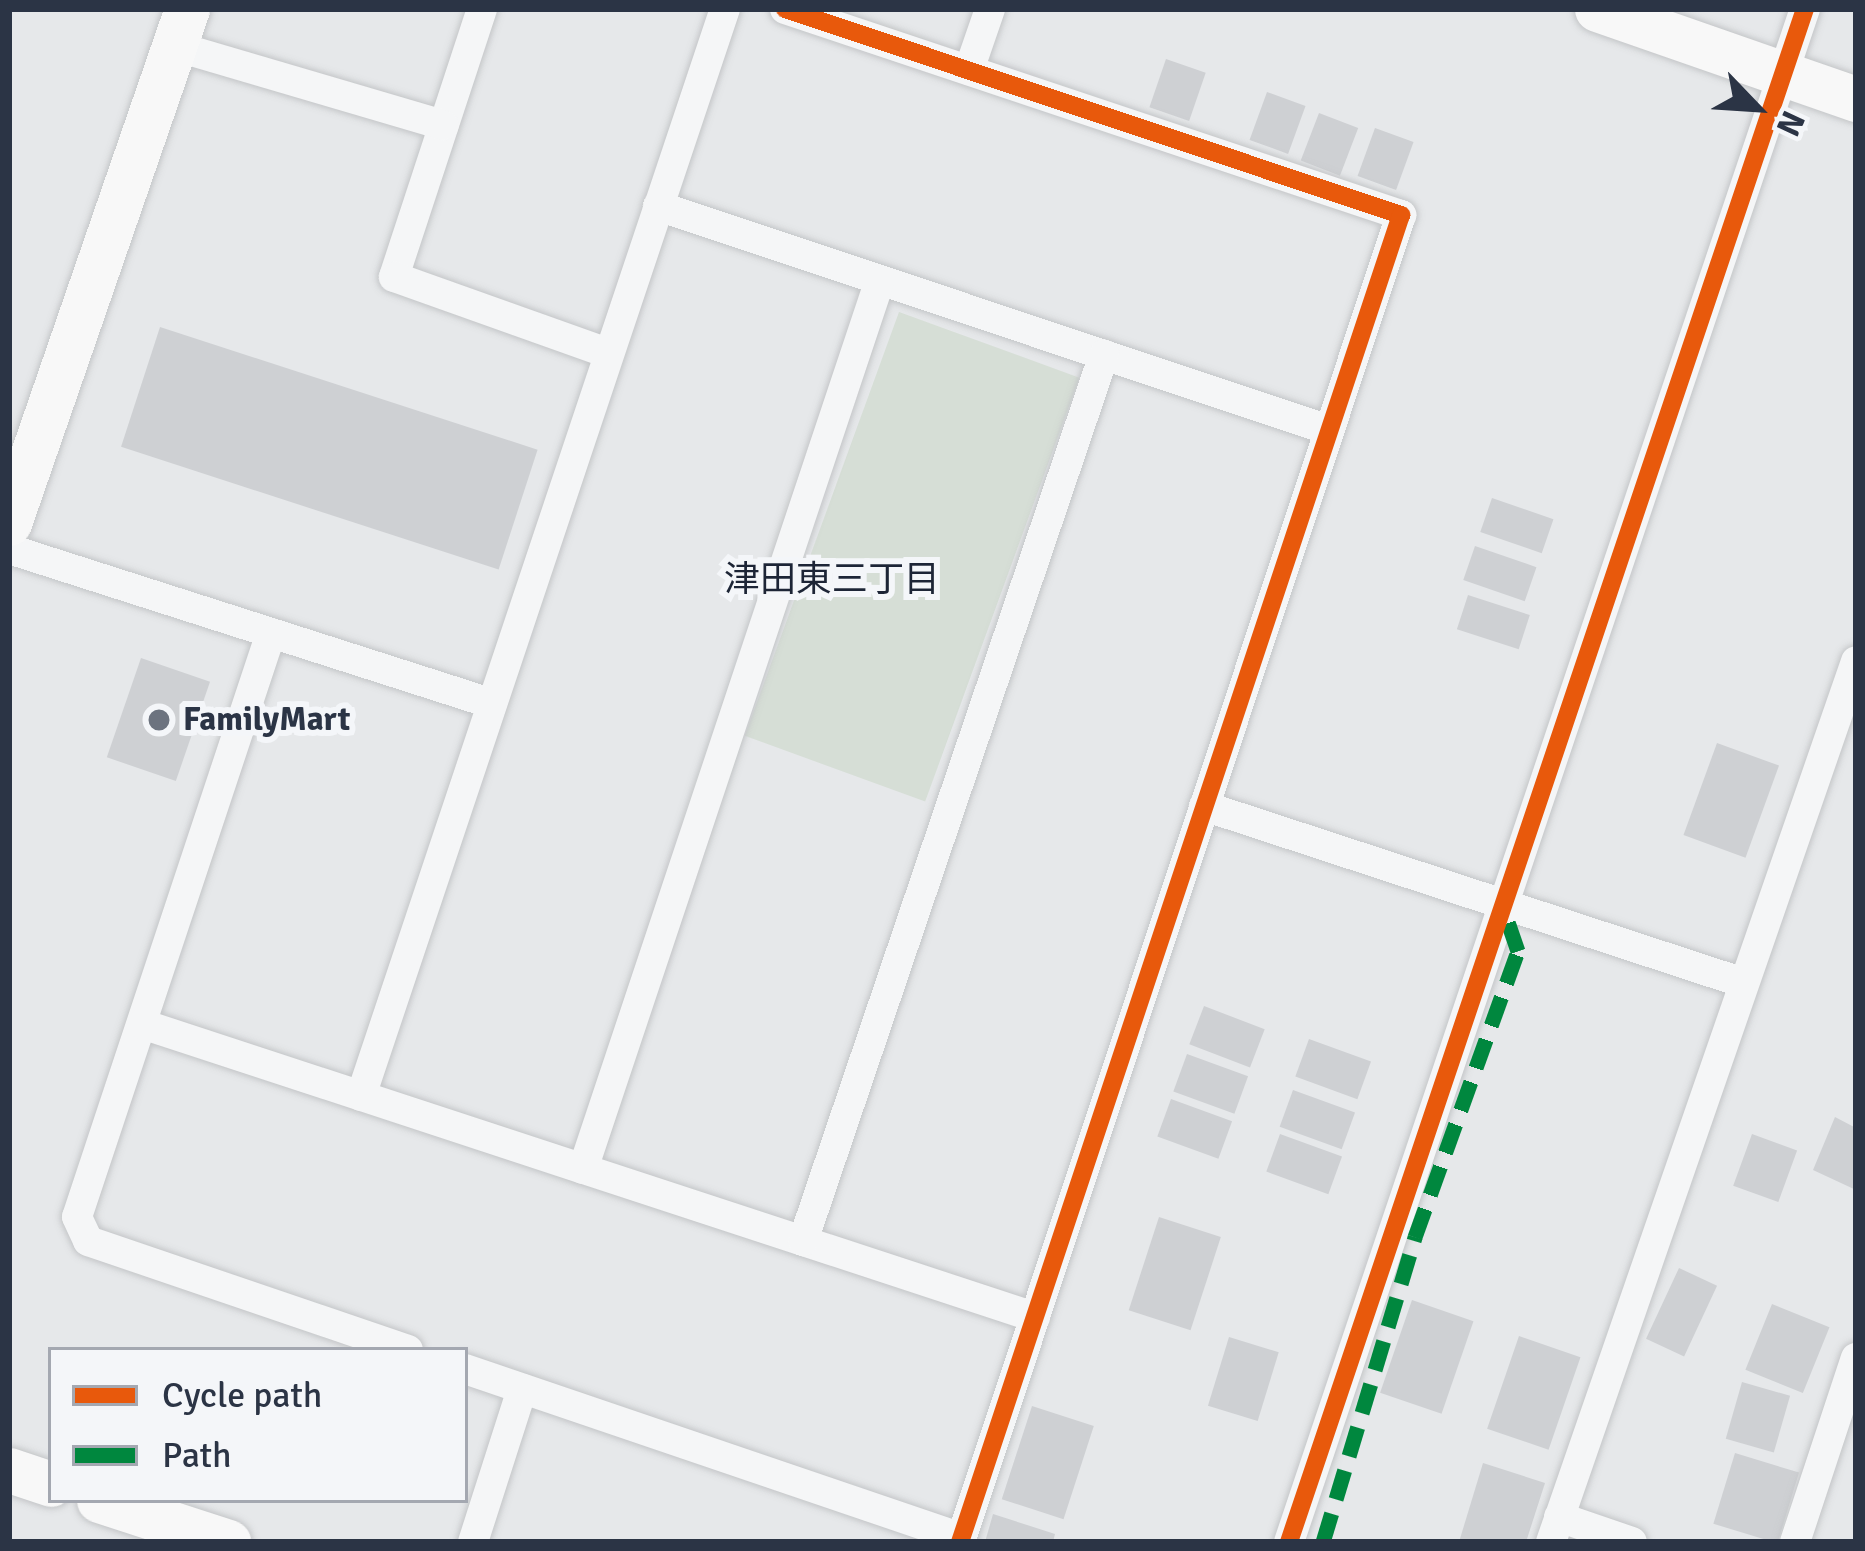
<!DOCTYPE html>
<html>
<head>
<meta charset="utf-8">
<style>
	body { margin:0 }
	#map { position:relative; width:1865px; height:1551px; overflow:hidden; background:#e6e8ea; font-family:Signika,"Noto Sans JP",sans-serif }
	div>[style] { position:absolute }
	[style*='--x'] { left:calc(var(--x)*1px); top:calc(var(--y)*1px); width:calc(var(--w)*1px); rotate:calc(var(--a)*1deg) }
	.green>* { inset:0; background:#d6ded6; transform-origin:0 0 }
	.building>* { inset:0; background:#ced0d3; transform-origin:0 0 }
	.roads { filter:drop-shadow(0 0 3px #c4c6c8) drop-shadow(0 0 3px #c4c6c8) }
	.street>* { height:30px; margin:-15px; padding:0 15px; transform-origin:15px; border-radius:15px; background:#f5f6f7 }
	.secondary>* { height:45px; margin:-22.5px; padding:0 22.5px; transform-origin:22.5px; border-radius:22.5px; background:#f8f8f8 }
	.quiet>* { height:15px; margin-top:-7.5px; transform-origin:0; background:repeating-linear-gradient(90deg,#00873e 0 30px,transparent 0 45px) }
	.cycleway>* { height:18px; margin:-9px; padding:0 9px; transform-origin:9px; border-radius:9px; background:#e8590c }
	.dots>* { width:33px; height:33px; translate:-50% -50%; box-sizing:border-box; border:6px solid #f4f6f9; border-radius:50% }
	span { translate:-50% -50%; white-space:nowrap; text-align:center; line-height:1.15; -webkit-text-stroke:12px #f4f6f9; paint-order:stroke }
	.poi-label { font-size:33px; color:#2b3445; font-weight:700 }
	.left { translate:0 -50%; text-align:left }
	.neighbourhood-label { font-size:36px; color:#1d2536 }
	.frame { position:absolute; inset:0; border:12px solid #2b3445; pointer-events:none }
	.legend { position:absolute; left:48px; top:1347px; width:420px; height:156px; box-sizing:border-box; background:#f4f6f9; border:3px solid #a4a8b1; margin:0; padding:15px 21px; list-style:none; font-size:36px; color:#2b3445 }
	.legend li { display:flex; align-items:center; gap:24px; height:60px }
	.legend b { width:60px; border:3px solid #a4a8b1 }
	.north { position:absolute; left:1697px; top:48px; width:120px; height:120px; -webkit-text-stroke:9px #f4f6f9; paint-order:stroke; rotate:115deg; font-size:33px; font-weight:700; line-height:48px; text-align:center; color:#2b3445 }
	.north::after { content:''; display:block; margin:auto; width:42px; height:54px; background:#2b3445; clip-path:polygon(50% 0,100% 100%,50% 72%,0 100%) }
</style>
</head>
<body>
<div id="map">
	<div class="green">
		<div style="left:899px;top:312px;width:192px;height:451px;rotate:20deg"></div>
	</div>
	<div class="building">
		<div style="left:1166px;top:59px;width:42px;height:51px;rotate:19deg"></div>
		<div style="left:1267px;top:92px;width:41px;height:51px;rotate:20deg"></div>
		<div style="left:1319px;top:113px;width:42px;height:51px;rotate:21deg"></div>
		<div style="left:1375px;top:128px;width:41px;height:51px;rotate:20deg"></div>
		<div style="left:160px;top:327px;width:397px;height:126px;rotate:18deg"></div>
		<div style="left:1492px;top:498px;width:65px;height:36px;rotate:19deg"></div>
		<div style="left:1475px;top:546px;width:65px;height:36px;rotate:19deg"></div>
		<div style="left:1468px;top:595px;width:65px;height:36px;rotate:18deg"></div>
		<div style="left:141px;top:658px;width:73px;height:105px;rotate:19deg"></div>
		<div style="left:1717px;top:743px;width:66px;height:98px;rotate:20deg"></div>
		<div style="left:1204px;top:1006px;width:65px;height:41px;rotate:21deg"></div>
		<div style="left:1309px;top:1039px;width:66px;height:40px;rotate:20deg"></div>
		<div style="left:1187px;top:1054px;width:65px;height:40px;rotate:20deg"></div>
		<div style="left:1293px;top:1090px;width:66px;height:39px;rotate:20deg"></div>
		<div style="left:1171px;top:1099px;width:65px;height:40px;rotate:20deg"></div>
		<div style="clip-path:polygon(1835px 1117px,1856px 1128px,1856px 1190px,1813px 1170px)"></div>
		<div style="left:1280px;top:1134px;width:66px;height:40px;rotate:20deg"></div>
		<div style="left:1752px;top:1134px;width:48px;height:55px;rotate:20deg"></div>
		<div style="left:1159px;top:1217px;width:65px;height:98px;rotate:18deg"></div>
		<div style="left:1679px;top:1268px;width:42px;height:78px;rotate:25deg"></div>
		<div style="left:1412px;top:1300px;width:65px;height:98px;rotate:19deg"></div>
		<div style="left:1772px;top:1304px;width:62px;height:71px;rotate:22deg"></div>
		<div style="left:1519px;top:1336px;width:65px;height:98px;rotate:19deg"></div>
		<div style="left:1229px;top:1337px;width:52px;height:72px;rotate:17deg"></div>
		<div style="left:1742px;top:1382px;width:50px;height:59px;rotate:16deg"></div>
		<div style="left:1032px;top:1406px;width:65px;height:98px;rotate:18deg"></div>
		<div style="left:1735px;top:1453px;width:67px;height:74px;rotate:17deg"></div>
		<div style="clip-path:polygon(1483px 1463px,1545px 1483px,1526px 1542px,1459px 1542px)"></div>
		<div style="clip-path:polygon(993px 1514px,1055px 1534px,1053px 1542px,985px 1542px)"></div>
	</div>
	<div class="roads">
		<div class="street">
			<div style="--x:482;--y:9;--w:282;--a:108.2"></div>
			<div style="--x:394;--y:277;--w:227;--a:19.6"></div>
			<div style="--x:785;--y:9;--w:650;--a:18.49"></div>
			<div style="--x:1401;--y:215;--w:1398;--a:108.38"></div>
			<div style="--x:175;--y:46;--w:280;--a:16.4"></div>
			<div style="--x:969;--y:70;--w:65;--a:-71"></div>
			<div style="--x:658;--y:206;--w:707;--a:18.46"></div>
			<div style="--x:9;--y:549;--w:505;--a:17.75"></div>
			<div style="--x:271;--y:633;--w:615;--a:108.38"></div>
			<div style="--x:77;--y:1217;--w:26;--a:65"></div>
			<div style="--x:88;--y:1241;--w:338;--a:18.8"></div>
			<div style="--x:1204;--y:806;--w:568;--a:18.15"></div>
			<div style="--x:142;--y:1024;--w:940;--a:18.17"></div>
			<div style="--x:361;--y:1096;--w:1146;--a:-71.49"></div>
			<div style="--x:583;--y:1169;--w:937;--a:-71.53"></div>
			<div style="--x:803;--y:1241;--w:936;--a:-71.24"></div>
			<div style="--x:465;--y:1369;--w:525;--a:18.78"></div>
			<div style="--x:1559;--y:1517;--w:77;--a:18.9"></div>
			<div style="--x:473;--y:1542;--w:161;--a:-72.2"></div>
			<div style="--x:1289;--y:1542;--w:1618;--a:-71.4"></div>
			<div style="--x:1551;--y:1542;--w:932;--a:-70.9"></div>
			<div style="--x:1795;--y:1542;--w:194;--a:-71.7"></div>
		</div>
		<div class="secondary">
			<div style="--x:1597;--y:9;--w:274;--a:19.2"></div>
			<div style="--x:9;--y:523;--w:544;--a:-70.9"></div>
			<div style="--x:9;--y:1470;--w:44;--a:18.4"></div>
			<div style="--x:99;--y:1500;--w:136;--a:18"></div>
		</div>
	</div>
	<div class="quiet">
		<div style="--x:1323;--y:1542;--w:319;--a:-73.2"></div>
		<div style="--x:1415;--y:1237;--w:304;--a:-70.2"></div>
		<div style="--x:1518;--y:951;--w:43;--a:-108.9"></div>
	</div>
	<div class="cycleway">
		<div style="--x:785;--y:9;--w:650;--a:18.49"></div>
		<div style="--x:1401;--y:215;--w:1398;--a:108.38"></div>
		<div style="--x:1289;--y:1542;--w:1618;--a:-71.4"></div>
	</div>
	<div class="dots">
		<div style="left:159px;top:720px;background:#6c737f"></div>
	</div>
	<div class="poi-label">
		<span class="left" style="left:183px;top:720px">FamilyMart</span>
	</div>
	<div class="neighbourhood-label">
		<span style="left:832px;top:580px">津田東三丁目</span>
	</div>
	<div class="frame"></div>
	<ul class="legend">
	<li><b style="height:15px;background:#e8590c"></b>Cycle path</li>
	<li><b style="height:15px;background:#00873e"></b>Path</li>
	</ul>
	<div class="north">N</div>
</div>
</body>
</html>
